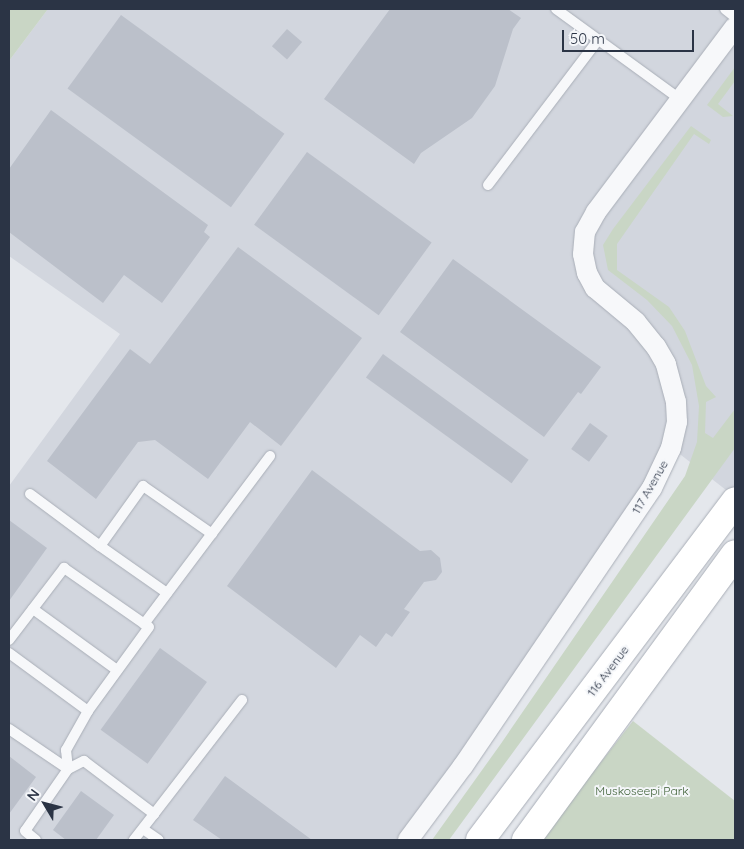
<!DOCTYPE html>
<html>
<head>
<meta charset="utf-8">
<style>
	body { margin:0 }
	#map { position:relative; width:744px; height:849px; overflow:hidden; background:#e4e7ec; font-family:Quicksand,sans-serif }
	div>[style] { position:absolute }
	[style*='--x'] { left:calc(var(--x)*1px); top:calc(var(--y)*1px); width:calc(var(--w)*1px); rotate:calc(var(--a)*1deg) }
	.built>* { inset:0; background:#d2d6de }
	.green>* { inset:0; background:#c9d6c5 }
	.building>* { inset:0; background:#bbc0ca; transform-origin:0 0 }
	.roads { filter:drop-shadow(0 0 1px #a9aeb7) drop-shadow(0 0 1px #a9aeb7) }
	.service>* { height:10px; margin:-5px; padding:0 5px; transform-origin:5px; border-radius:5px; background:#f7f8fa }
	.minor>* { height:20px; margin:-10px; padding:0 10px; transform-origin:10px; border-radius:10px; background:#f7f8fa }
	.primary>* { height:28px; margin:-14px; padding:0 14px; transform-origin:14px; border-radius:14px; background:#fff }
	span { translate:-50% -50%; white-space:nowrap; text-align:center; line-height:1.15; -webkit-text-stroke:4px #f4f6f9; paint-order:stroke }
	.street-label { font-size:12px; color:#2b3445 }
	.park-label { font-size:12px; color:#3f6138 }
	.frame { position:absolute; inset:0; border:10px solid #2b3445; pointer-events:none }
	.north { position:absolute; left:20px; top:779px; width:50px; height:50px; -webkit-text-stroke:4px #f4f6f9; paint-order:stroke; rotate:307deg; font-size:14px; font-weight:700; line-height:20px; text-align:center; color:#2b3445 }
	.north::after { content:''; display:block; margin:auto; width:18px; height:22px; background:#2b3445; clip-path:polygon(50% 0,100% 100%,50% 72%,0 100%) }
	.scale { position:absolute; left:562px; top:30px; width:132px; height:22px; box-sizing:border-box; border:2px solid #2b3445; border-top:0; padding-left:6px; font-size:15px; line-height:18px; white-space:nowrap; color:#2b3445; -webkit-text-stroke:4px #f4f6f9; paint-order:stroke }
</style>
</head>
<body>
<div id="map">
	<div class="built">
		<div style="clip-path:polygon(48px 9px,735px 9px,735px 497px,672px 448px,408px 840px,9px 840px,9px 486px,120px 334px,9px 256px,9px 61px)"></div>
	</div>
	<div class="green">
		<div style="clip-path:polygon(9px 9px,48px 9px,9px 61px)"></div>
		<div style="clip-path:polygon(735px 67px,735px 81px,718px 104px,733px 116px,723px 117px,707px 105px)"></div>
		<div style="clip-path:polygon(691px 126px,711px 140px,709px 144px,694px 134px,617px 244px,617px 270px,669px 307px,685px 331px,706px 386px,716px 397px,706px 402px,705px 433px,713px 438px,735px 409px,735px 448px,449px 840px,432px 840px,500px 745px,685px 476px,697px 442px,699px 406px,692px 365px,672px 326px,647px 300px,608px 270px,603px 245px,613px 229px)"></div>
		<div style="clip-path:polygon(633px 721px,735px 801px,735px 840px,540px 840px)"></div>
	</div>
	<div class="building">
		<div style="clip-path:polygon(390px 9px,508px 9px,521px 18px,513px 29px,495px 86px,472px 118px,421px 153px,414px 164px,324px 99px)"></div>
		<div style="left:121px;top:15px;width:202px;height:91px;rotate:36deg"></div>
		<div style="left:287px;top:29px;width:20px;height:23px;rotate:41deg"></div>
		<div style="clip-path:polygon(51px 110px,208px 225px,204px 232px,210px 237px,162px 303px,124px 275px,103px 303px,9px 232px,9px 169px)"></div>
		<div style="left:307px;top:152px;width:154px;height:90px;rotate:36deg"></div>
		<div style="clip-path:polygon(238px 247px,362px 338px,281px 446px,250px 422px,208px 479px,155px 440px,138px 442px,96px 499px,47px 461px,130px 349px,150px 364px)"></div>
		<div style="clip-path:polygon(453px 259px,601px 367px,581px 394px,578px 392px,544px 437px,400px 332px)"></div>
		<div style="left:383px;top:354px;width:180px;height:29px;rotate:36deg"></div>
		<div style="left:590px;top:423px;width:22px;height:32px;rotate:36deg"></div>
		<div style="clip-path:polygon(312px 470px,420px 551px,431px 550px,440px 558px,442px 572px,436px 580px,424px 582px,404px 609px,410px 612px,392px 637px,386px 633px,376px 647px,360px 635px,336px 668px,227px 586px)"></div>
		<div style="clip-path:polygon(9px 520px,47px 548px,9px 601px)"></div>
		<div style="left:160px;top:648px;width:58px;height:101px;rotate:36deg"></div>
		<div style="clip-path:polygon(9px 756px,36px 777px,9px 814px)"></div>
		<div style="clip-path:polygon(225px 776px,278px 815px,312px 840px,222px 840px,193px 820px)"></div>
		<div style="clip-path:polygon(81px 791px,114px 815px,96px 840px,66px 840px,53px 830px)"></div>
	</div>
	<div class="roads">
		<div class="service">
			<div style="--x:556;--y:9;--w:153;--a:36"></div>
			<div style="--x:725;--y:9;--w:13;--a:39"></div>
			<div style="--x:488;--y:185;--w:182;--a:-52.8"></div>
			<div style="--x:30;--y:494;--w:87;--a:36.6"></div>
			<div style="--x:167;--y:593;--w:82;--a:-145"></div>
			<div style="--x:100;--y:546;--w:74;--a:-54.4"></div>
			<div style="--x:143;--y:486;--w:84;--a:34.8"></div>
			<div style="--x:33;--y:609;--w:104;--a:36"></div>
			<div style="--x:144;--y:624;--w:210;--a:-53.1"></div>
			<div style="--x:9;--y:640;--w:91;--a:-52.6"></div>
			<div style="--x:64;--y:568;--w:103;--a:34.8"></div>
			<div style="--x:149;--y:627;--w:104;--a:126"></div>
			<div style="--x:88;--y:711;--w:45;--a:119.4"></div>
			<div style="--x:66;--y:750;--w:19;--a:84"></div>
			<div style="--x:68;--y:769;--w:18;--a:-27"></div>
			<div style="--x:84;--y:761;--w:88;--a:37.1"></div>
			<div style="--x:154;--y:814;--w:33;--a:128"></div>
			<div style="--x:9;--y:653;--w:98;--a:36.3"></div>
			<div style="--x:9;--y:729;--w:71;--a:34.1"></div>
			<div style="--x:68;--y:769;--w:75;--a:124.7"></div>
			<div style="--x:25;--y:831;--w:14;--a:39"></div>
			<div style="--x:154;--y:814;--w:144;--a:-52.3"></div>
			<div style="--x:143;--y:829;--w:19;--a:35"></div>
		</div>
		<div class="minor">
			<div style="--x:408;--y:840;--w:92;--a:-53.4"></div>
			<div style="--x:463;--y:766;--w:336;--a:-55.8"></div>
			<div style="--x:652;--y:488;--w:44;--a:-64.6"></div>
			<div style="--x:671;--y:448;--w:27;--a:-77"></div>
			<div style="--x:677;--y:422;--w:20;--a:-93"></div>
			<div style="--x:676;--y:402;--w:39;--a:-105"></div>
			<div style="--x:666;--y:364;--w:20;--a:-120"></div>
			<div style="--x:656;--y:347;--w:32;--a:-129"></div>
			<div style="--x:636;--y:322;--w:53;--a:-140.3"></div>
			<div style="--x:595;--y:288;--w:17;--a:-118"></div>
			<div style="--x:587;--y:273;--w:19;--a:-102"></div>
			<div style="--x:583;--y:254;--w:22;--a:-85"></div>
			<div style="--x:585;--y:232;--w:23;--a:-61"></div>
			<div style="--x:596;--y:212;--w:231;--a:-53.1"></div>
		</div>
		<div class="primary">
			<div style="--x:480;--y:840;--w:424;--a:-53"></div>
			<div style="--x:526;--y:840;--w:354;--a:-53.8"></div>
		</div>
	</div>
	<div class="street-label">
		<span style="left:650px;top:487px;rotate:-60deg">117 Avenue</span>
		<span style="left:608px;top:671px;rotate:-53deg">116 Avenue</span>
	</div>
	<div class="park-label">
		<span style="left:642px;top:791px">Muskoseepi Park</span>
	</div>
	<div class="frame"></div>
	<div class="north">N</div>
	<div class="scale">50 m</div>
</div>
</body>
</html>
